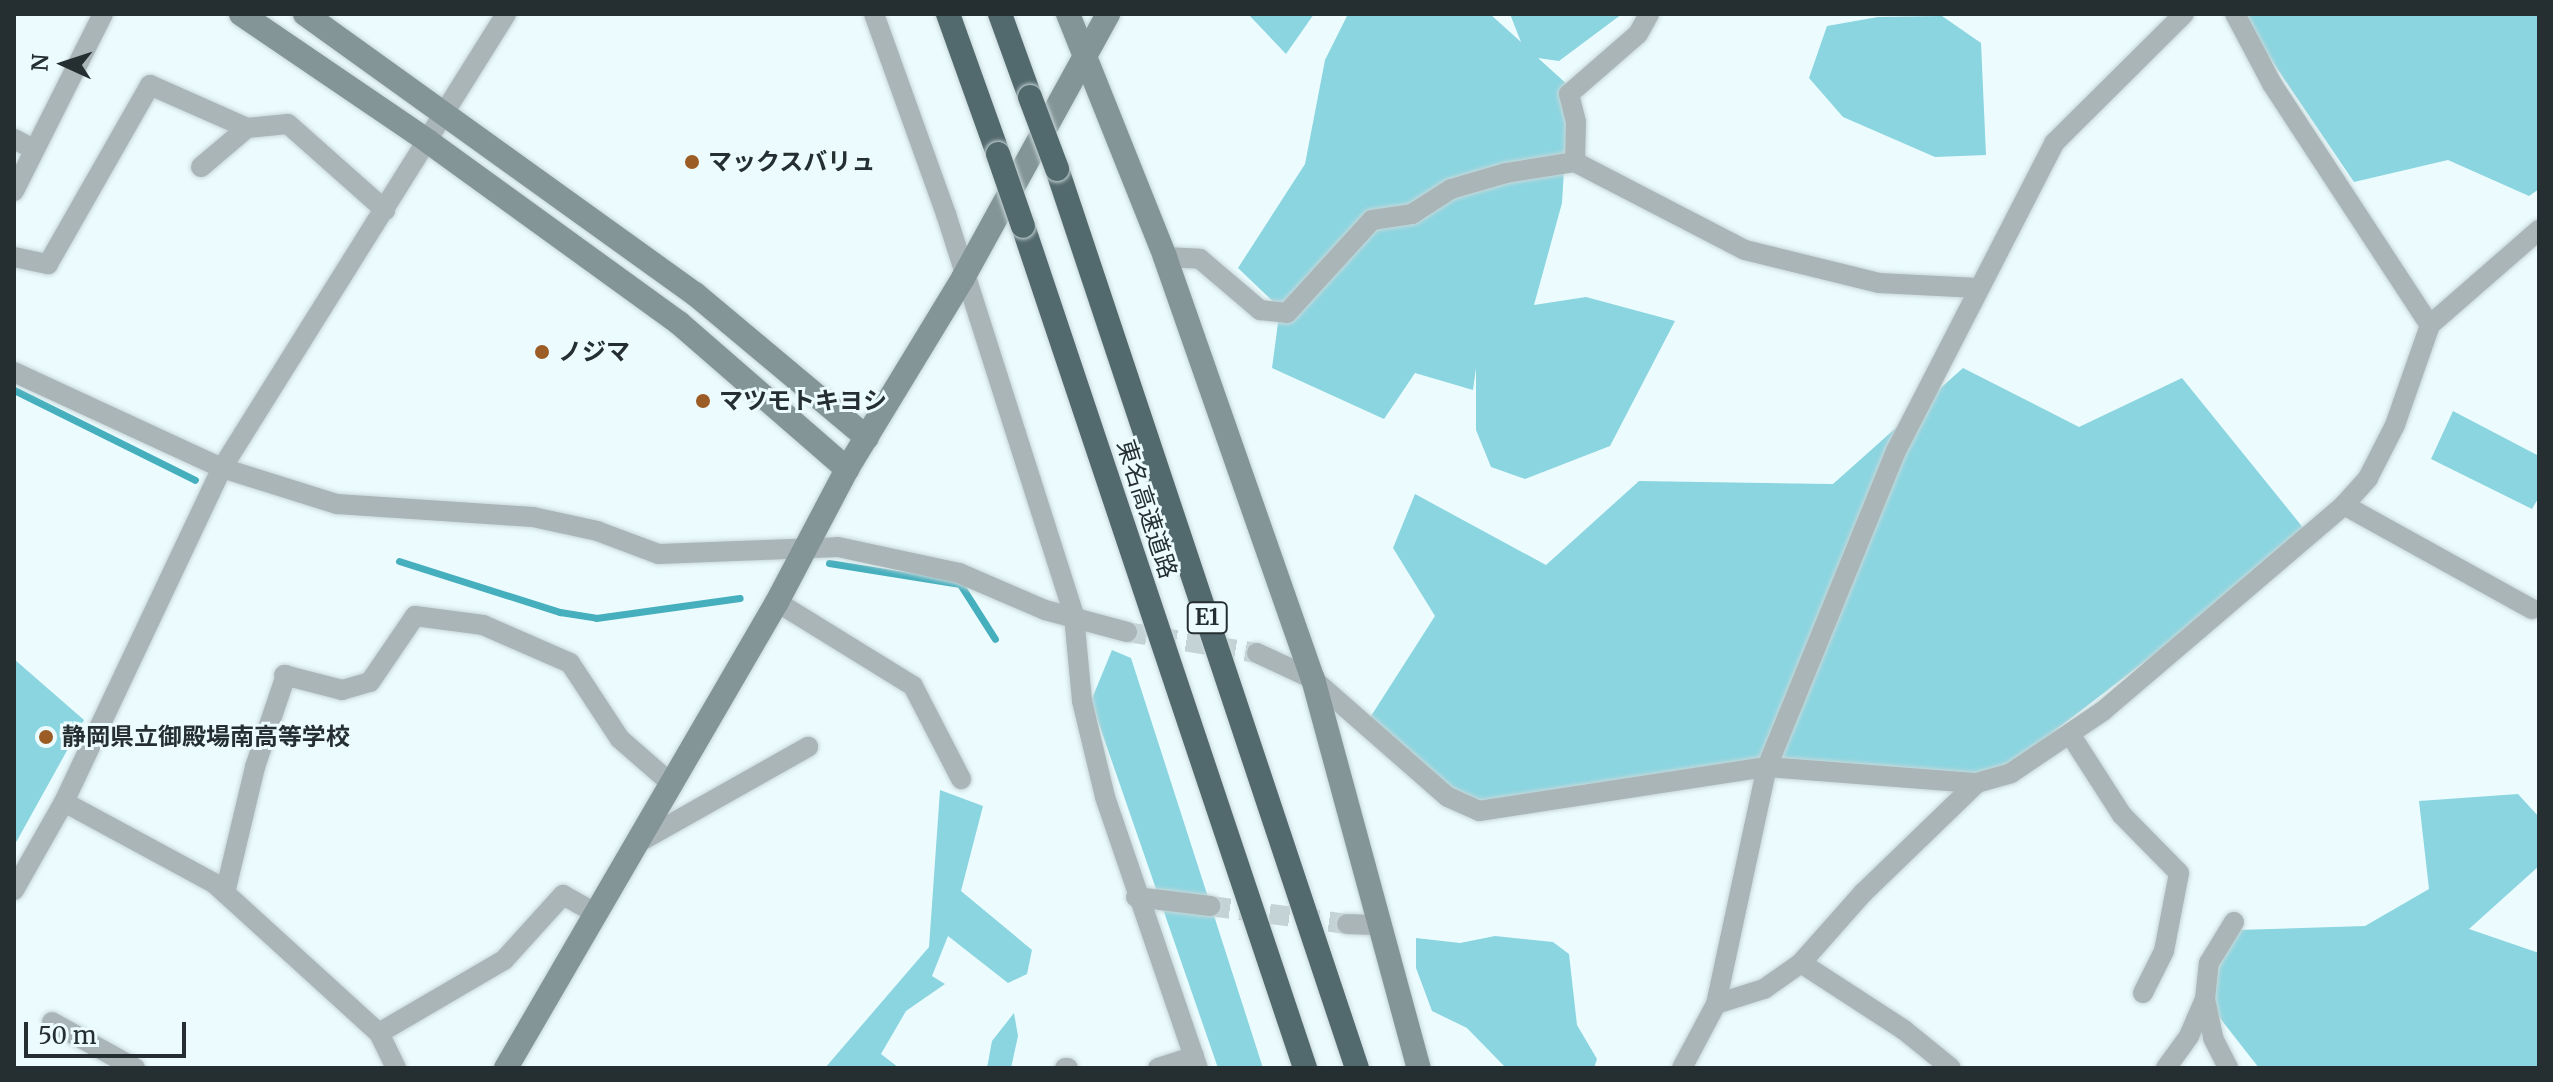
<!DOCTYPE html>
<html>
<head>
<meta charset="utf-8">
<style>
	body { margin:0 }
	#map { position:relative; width:2553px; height:1082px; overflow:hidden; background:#ecfcfe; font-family:Merriweather,"Noto Sans JP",serif }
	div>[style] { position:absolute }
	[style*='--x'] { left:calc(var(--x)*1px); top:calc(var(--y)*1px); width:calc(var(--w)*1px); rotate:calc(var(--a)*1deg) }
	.green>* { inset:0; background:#8bd5e0 }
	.stream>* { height:7px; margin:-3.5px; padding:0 3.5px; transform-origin:3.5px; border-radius:3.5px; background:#46afbd }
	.street-tunnel>* { height:20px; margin-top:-10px; transform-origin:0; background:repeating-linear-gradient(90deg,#c4d3d5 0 20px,transparent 0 30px) }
	.roads { filter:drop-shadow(0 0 2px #c8d7d9) drop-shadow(0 0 2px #c8d7d9) }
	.street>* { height:20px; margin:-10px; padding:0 10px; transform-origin:10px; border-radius:10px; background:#aab5b7 }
	.secondary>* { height:24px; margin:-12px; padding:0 12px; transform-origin:12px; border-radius:12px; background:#849597 }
	.highway>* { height:24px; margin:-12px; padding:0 12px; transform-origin:12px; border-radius:12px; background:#52696d }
	.bridges { filter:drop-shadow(0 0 2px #c8d7d9) drop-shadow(0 0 2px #c8d7d9) }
	.highway-bridge>* { height:24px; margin:-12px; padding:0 12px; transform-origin:12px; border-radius:12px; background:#52696d }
	.dots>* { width:22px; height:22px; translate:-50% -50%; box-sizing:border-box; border:4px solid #ecfcfe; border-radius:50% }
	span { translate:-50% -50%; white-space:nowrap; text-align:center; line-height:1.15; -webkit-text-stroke:6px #ecfcfe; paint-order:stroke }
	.shield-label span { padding:2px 6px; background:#ecfcfe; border:2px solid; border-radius:6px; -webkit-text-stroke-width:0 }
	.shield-label { font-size:22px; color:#252f31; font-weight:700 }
	.poi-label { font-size:24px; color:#252f31; font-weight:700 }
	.left { translate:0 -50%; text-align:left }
	.street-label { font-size:24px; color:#252f31 }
	.frame { position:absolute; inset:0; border:16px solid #252f31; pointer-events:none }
	.north { position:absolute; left:24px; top:24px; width:80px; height:80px; -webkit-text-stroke:6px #ecfcfe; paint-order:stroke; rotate:273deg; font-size:22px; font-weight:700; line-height:32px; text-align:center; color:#252f31 }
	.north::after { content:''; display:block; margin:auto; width:28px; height:36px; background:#252f31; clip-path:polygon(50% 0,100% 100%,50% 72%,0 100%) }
	.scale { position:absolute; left:24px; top:1022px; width:162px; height:36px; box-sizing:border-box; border:4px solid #252f31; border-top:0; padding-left:10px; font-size:24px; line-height:28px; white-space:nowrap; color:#252f31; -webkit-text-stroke:6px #ecfcfe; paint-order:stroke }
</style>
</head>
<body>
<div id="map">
	<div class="green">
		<div style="clip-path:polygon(1248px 14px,1314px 14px,1286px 54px)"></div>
		<div style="clip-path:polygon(1348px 14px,1490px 14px,1521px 42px,1510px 14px,1622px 14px,1559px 61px,1538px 58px,1569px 86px,1562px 203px,1534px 305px,1586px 297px,1675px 321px,1610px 446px,1525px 479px,1491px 467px,1476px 430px,1476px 368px,1473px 390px,1415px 373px,1384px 419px,1272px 368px,1280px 308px,1238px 268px,1305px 164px,1325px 60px)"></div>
		<div style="clip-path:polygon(2240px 14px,2539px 14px,2539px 189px,2529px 196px,2448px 160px,2354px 182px)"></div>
		<div style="clip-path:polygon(1942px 16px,1981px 43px,1986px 155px,1935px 157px,1843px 117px,1809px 78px,1827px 26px,1878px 17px)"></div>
		<div style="clip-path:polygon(1963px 368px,2079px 427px,2182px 378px,2309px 535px,1992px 779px,1786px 769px,1467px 805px,1364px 727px,1435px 616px,1393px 548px,1415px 494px,1546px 565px,1639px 481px,1833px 484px)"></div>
		<div style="clip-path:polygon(2453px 411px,2539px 456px,2539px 497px,2532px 509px,2431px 459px)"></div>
		<div style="clip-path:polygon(1112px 650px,1131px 658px,1263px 1068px,1218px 1068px,1091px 701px)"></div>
		<div style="clip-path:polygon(14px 659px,84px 720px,14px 846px)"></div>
		<div style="clip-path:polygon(940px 790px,983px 806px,961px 891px,1032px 950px,1027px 974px,1008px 983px,948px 936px,932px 976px,945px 984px,906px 1011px,881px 1054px,899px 1068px,825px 1068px,929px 947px)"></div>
		<div style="clip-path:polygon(2518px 794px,2539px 817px,2539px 866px,2469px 929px,2539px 953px,2539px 1068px,2259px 1068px,2205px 999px,2236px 930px,2365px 926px,2429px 889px,2419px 801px)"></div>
		<div style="clip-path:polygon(1495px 936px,1553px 942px,1569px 954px,1577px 1025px,1597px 1059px,1594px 1068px,1506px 1068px,1467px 1028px,1432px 1011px,1416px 968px,1416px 938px,1460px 943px)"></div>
		<div style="clip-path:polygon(1014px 1013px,1018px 1036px,1011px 1068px,987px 1068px,992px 1041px)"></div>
	</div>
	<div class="stream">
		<div style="--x:14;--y:390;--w:202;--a:26.4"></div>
		<div style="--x:399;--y:561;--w:169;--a:17.6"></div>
		<div style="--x:560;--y:612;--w:36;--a:9"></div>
		<div style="--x:596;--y:618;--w:145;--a:-7.9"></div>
		<div style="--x:829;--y:563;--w:133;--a:9.1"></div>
		<div style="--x:960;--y:584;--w:65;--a:57.5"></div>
	</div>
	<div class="street-tunnel">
		<div style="--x:1127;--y:632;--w:132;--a:9.2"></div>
		<div style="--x:1210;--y:906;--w:138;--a:7.5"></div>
	</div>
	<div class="roads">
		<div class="street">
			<div style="--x:874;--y:14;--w:213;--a:70.2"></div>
			<div style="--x:946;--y:214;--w:422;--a:72.3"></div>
			<div style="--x:1074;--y:616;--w:85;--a:84.6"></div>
			<div style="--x:1082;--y:701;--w:99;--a:76.5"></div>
			<div style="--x:1105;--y:797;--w:287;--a:71.1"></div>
			<div style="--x:2235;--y:14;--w:79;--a:62.1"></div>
			<div style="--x:2272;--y:84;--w:288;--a:56.8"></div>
			<div style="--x:14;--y:139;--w:20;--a:27"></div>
			<div style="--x:1575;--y:162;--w:40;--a:-88.6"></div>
			<div style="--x:1576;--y:122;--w:29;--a:-104"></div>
			<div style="--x:1569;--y:94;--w:91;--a:-41"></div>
			<div style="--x:1638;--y:34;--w:23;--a:-61"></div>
			<div style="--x:201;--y:167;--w:60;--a:-40.3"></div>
			<div style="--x:247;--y:128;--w:41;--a:-5.6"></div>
			<div style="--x:288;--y:124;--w:130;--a:41.6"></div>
			<div style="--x:14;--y:191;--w:198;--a:-63.3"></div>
			<div style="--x:14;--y:257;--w:35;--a:12"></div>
			<div style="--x:48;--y:264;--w:206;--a:-60.3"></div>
			<div style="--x:150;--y:85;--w:106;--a:23.9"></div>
			<div style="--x:1165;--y:257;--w:35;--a:3"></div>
			<div style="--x:1200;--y:259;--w:79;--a:40.4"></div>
			<div style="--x:1260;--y:310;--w:27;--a:6"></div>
			<div style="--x:1287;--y:313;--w:126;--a:-47.6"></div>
			<div style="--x:1372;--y:220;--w:40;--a:-8.5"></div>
			<div style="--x:1412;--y:214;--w:46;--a:-32.7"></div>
			<div style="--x:1451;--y:189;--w:57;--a:-16.2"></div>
			<div style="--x:1506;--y:173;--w:70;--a:-9.1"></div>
			<div style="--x:1575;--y:162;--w:191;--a:27.4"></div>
			<div style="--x:1745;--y:250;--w:138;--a:13.8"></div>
			<div style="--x:1879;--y:283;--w:99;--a:2.9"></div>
			<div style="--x:14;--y:372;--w:229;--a:24.8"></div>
			<div style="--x:222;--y:468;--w:121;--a:17.4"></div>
			<div style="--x:337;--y:504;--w:196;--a:3.8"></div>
			<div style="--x:533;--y:517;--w:66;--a:12.3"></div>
			<div style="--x:597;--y:531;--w:66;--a:20.4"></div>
			<div style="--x:659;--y:554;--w:179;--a:-2.2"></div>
			<div style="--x:838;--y:547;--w:124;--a:12.1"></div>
			<div style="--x:959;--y:573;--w:94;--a:23.3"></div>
			<div style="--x:1045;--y:610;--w:85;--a:15"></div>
			<div style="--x:2344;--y:505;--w:215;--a:29"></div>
			<div style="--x:777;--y:602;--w:160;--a:31.7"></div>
			<div style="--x:913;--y:686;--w:105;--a:62.7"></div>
			<div style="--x:1257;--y:653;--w:62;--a:24.9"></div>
			<div style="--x:1313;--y:679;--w:179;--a:41.2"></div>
			<div style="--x:1448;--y:797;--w:34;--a:24"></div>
			<div style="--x:1479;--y:811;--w:291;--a:-8.7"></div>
			<div style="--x:1767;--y:767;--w:211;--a:4.4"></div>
			<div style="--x:1977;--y:783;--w:35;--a:-16"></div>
			<div style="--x:2011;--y:773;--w:111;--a:-34"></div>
			<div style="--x:2103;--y:711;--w:317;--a:-40.5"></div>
			<div style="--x:2344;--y:505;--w:36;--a:-48"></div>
			<div style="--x:2368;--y:478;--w:59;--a:-63"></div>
			<div style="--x:2395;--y:425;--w:106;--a:-70.7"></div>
			<div style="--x:2430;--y:325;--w:145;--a:-41.1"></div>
			<div style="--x:284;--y:675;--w:60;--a:14.5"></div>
			<div style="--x:342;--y:690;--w:29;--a:-16"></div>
			<div style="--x:370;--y:682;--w:80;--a:-55.7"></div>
			<div style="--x:415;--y:616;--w:69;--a:7.5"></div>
			<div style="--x:483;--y:625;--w:95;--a:23.6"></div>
			<div style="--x:570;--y:663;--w:91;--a:56.7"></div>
			<div style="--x:620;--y:739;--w:70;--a:41"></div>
			<div style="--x:2070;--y:734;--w:96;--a:57.3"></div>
			<div style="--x:2122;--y:815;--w:81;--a:45.5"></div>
			<div style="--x:2179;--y:873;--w:79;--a:100.9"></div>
			<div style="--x:2164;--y:951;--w:47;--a:116.6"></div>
			<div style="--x:64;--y:802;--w:170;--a:28.4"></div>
			<div style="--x:214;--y:883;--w:223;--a:42.3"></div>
			<div style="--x:379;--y:1033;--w:39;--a:64"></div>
			<div style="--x:641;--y:841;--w:192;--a:-29.4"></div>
			<div style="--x:14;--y:890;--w:101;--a:-60.4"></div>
			<div style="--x:64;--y:802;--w:369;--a:-64.7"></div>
			<div style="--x:222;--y:468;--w:536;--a:-57.97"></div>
			<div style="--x:225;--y:893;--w:130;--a:-76.6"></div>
			<div style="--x:255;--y:767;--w:97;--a:-71.4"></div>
			<div style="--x:1136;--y:897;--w:75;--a:6.9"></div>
			<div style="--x:1347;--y:924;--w:33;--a:2"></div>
			<div style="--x:1801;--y:963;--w:123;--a:33"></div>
			<div style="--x:1904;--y:1030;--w:60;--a:39"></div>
			<div style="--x:2205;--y:999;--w:40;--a:78"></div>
			<div style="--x:2213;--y:1038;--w:34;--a:63"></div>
			<div style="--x:1716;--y:1004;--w:50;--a:-17.4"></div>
			<div style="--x:1764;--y:989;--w:45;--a:-35.1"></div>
			<div style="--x:1801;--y:963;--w:94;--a:-48.5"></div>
			<div style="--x:1863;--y:893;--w:158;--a:-44"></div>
			<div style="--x:52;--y:1022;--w:95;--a:29"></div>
			<div style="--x:379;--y:1033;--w:145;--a:-30.3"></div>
			<div style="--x:504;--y:960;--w:88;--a:-47.8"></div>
			<div style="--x:563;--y:895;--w:39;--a:29"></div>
			<div style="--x:1065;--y:1068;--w:3;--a:0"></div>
			<div style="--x:1158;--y:1068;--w:38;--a:-18"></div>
			<div style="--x:1682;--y:1068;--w:72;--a:-62"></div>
			<div style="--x:1716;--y:1004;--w:242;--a:-77.9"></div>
			<div style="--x:1767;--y:767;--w:341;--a:-67.8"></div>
			<div style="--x:1896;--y:451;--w:346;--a:-62.8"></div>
			<div style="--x:2054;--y:143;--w:183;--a:-44.8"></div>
			<div style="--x:2166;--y:1068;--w:39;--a:-54"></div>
			<div style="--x:2189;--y:1036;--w:40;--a:-66.6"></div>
			<div style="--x:2205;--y:999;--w:36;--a:-84"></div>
			<div style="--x:2209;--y:963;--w:48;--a:-58.6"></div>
		</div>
		<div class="secondary">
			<div style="--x:241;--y:14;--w:227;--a:34.2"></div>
			<div style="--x:429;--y:142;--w:309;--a:35.9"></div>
			<div style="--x:679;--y:323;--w:223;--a:41"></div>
			<div style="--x:305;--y:14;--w:480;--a:35.7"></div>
			<div style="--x:695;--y:294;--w:224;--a:39.9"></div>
			<div style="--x:1068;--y:14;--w:262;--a:68.2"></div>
			<div style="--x:1165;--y:257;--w:447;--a:70.7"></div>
			<div style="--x:1313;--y:679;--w:403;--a:74.8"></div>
			<div style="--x:506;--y:1068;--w:539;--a:-59.82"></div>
			<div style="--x:777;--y:602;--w:150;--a:-62.2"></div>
			<div style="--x:847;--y:469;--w:223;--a:-58.7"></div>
			<div style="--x:963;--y:278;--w:301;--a:-61.2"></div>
		</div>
		<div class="highway">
			<div style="--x:948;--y:14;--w:149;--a:70.3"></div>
			<div style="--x:1000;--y:14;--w:88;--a:70.1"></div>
			<div style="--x:1057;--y:169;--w:948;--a:71.55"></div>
			<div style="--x:1023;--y:226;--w:888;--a:71.48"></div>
		</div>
	</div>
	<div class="bridges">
		<div class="highway-bridge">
			<div style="--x:1030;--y:97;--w:77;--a:69.4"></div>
			<div style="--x:998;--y:154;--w:76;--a:70.9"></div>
		</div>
	</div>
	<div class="dots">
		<div style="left:692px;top:162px;background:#9c5c25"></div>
		<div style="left:542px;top:352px;background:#9c5c25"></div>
		<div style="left:703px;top:401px;background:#9c5c25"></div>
		<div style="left:46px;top:737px;background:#9c5c25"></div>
	</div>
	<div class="shield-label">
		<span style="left:1207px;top:618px">E1</span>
	</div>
	<div class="poi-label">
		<span class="left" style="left:708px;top:162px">マックスバリュ</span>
		<span class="left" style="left:558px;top:352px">ノジマ</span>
		<span class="left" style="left:719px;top:401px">マツモトキヨシ</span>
		<span class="left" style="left:62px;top:737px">静岡県立御殿場南高等学校</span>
	</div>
	<div class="street-label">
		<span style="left:1147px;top:509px;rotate:72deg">東名高速道路</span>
	</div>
	<div class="frame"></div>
	<div class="north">N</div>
	<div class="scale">50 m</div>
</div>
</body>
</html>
